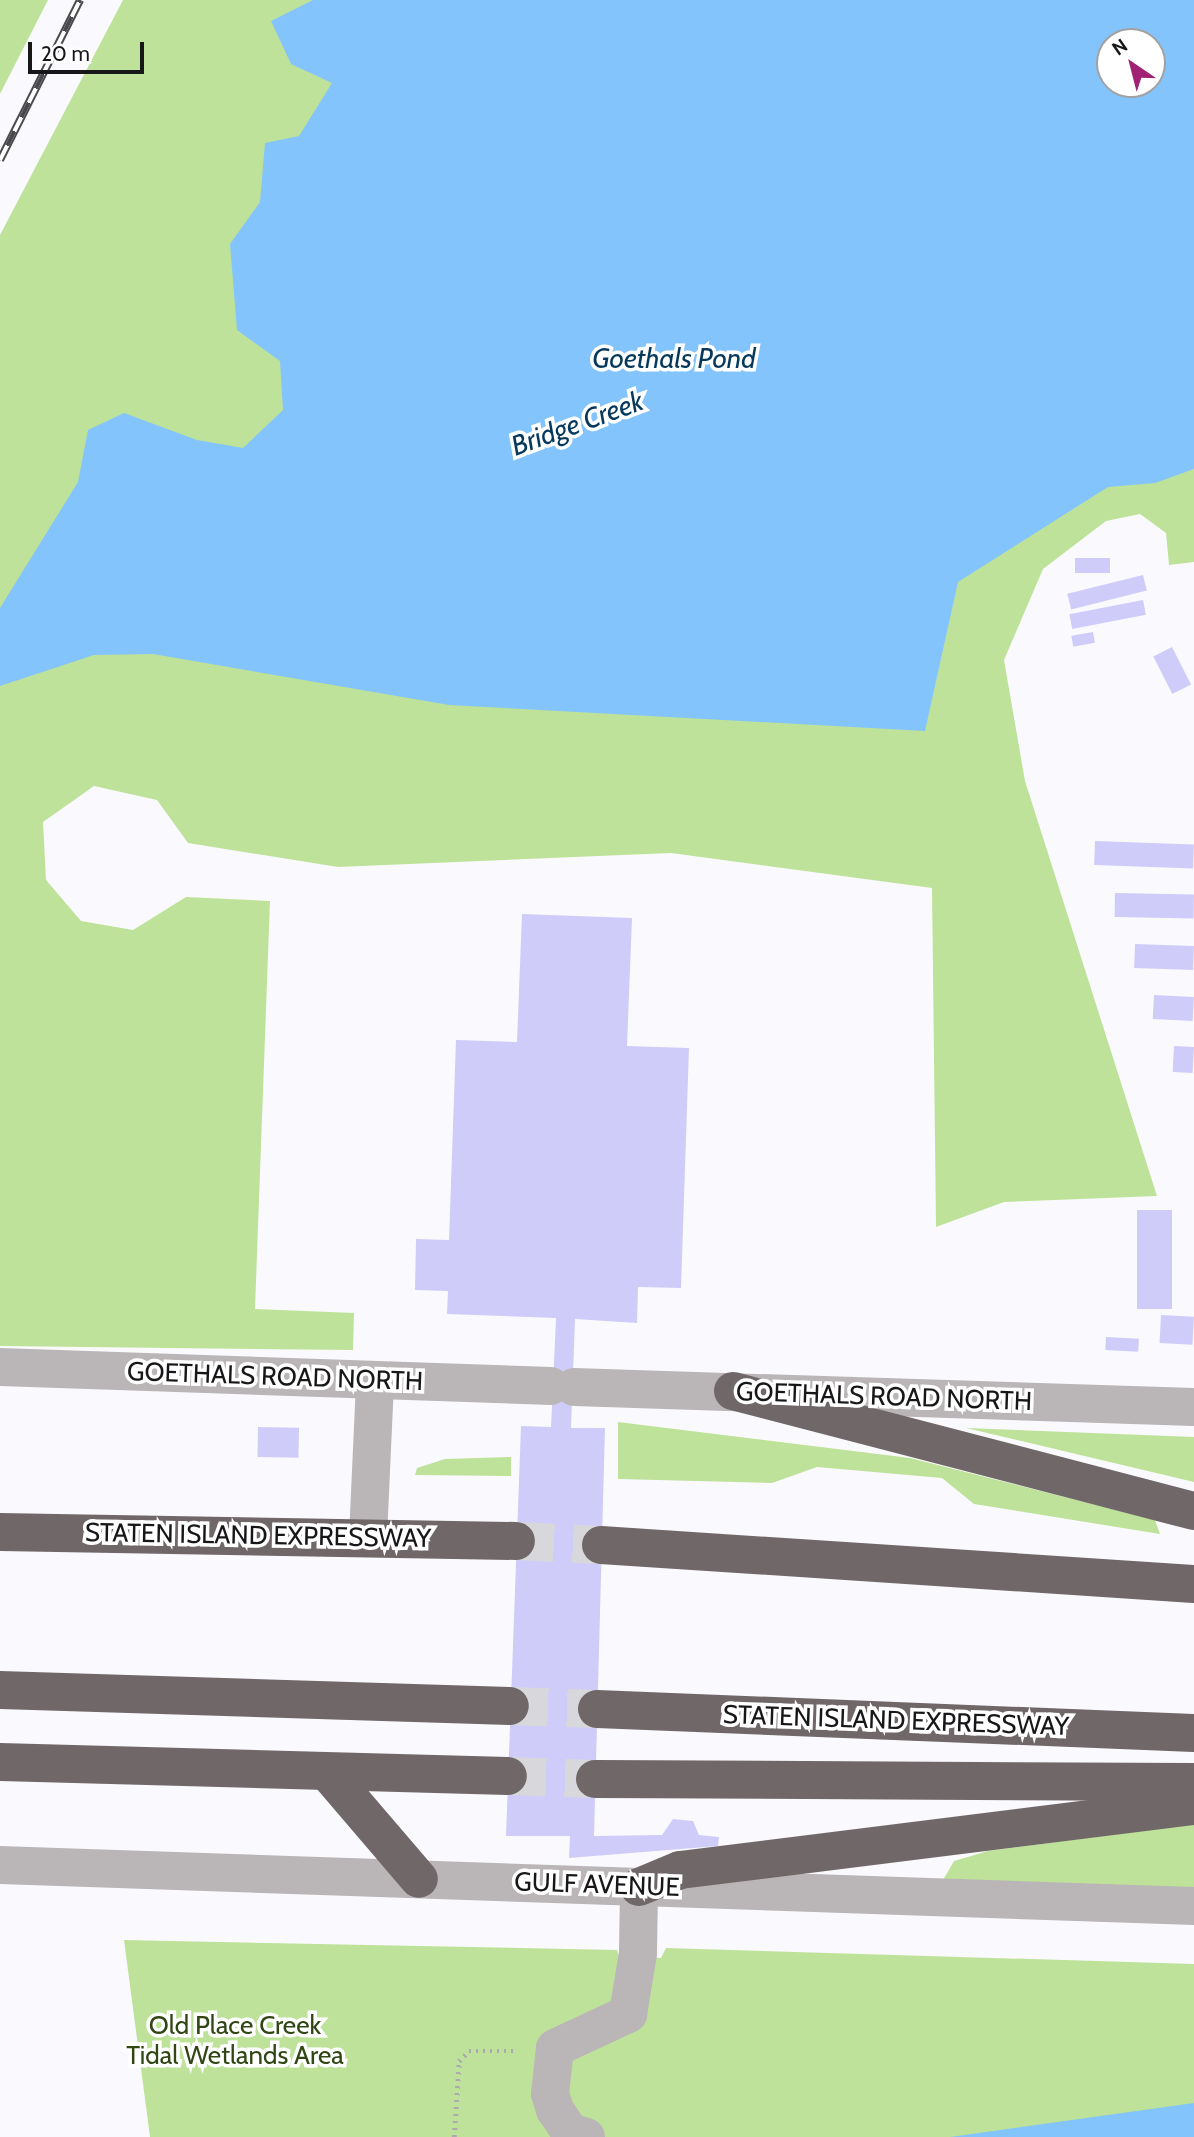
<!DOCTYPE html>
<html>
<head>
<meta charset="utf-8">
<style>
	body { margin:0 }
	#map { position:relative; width:1194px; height:2137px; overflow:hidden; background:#fafafe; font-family:Cabin,sans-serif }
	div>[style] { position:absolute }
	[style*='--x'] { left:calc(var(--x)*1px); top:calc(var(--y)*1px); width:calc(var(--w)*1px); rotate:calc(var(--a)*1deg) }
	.green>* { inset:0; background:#bee29a }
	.water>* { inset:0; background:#84c4fc }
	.building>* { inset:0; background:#cfccf9; transform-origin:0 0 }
	.highway-tunnel>* { height:38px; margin-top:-19px; transform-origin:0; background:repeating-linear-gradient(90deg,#d8d8dc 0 38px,transparent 0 57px) }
	.path>* { height:4.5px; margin-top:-2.25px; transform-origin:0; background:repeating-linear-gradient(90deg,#ababaf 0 2px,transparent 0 7px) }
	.minor>* { height:38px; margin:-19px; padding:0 19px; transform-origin:19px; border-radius:19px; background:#bab5b6 }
	.highway>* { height:38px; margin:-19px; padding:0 19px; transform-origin:19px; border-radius:19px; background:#706768 }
	.rail>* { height:8px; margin-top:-4px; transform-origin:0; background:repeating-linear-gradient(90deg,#fff 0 16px,#4a4a4d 0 32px); box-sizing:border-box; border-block:2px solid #4a4a4d }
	span { translate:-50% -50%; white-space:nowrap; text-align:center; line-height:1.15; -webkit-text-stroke:7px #fff; paint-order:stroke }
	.street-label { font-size:26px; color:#17171a }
	.park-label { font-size:26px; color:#304613 }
	.water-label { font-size:28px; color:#06395c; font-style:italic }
	.north { position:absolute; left:1096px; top:28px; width:70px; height:70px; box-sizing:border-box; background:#fff; border:2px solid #a2a2a3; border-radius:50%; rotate:325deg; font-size:19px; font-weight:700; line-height:28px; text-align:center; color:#17171a }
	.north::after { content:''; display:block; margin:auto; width:24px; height:32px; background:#a12274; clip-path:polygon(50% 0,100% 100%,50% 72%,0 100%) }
	.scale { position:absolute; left:28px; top:42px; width:116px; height:32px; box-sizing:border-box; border:4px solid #17171a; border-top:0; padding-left:9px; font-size:21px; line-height:24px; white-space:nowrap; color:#17171a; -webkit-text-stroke:5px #fff; paint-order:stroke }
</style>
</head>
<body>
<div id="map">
	<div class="green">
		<div style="clip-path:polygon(0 0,48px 0,0 94px)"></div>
		<div style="clip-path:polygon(evenodd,123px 0,1194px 0,1194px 562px,1169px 565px,1166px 533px,1140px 514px,1106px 521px,1043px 569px,1004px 660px,1025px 781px,1157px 1196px,1004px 1202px,936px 1227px,932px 888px,671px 853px,338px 867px,188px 843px,157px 800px,94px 786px,43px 822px,46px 880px,81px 921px,133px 930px,186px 897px,270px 901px,255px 1309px,354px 1313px,353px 1350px,0 1346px,0 235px,123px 0,1110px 42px,1152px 42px,1152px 84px,1110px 84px,1110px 42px)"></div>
		<div style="clip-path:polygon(618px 1422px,910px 1458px,1155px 1520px,1160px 1534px,974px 1504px,942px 1478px,817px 1467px,772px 1483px,618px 1479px)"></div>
		<div style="clip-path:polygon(966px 1428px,1194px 1437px,1194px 1482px)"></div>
		<div style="clip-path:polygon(511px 1457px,511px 1476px,415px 1475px,417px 1468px,445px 1459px)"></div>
		<div style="clip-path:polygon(1194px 1824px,1194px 1894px,943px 1880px,954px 1861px,988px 1851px)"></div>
		<div style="clip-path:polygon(124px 1940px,617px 1950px,619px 1957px,661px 1958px,666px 1948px,1194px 1964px,1194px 2137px,150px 2137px)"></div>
	</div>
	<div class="water">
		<div style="clip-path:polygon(evenodd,313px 0,1194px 0,1194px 469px,1155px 483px,1108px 487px,958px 582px,925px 731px,449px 705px,153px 654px,94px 655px,0 686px,0 608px,78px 482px,88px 430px,124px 413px,197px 440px,243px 448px,283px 410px,280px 361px,237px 330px,230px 244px,260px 202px,265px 143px,299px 136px,332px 83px,291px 64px,271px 21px,313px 0,1152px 42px,1152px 84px,1110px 84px,1110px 42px,1152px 42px)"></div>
		<div style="clip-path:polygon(1194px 2103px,1194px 2137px,950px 2137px)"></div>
	</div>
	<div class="building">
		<div style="left:1075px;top:558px;width:35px;height:15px"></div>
		<div style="left:1143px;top:575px;width:16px;height:78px;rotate:76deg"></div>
		<div style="left:1143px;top:600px;width:15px;height:75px;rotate:79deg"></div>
		<div style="left:1093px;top:632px;width:11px;height:22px;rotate:80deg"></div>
		<div style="left:1172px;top:647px;width:42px;height:21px;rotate:63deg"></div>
		<div style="left:1095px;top:841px;width:99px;height:24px;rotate:2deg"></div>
		<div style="left:1115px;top:893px;width:79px;height:24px;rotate:1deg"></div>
		<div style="clip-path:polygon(522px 914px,632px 918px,627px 1046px,689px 1048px,681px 1288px,638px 1287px,637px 1323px,575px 1319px,571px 1428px,605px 1428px,594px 1836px,662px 1835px,673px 1819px,693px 1821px,699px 1835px,719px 1837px,718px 1846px,569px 1858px,570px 1836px,506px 1836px,521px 1426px,551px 1427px,556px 1318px,447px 1314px,448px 1291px,415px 1290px,416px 1239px,449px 1240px,456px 1040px,517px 1042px)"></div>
		<div style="left:1135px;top:944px;width:59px;height:24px;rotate:2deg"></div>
		<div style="left:1154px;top:995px;width:40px;height:24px;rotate:3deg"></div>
		<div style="left:1174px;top:1046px;width:20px;height:26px;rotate:3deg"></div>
		<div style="left:1137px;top:1210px;width:35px;height:99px"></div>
		<div style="left:1161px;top:1315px;width:33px;height:28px;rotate:3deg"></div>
		<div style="left:1106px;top:1337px;width:33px;height:13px;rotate:3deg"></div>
		<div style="left:258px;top:1427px;width:41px;height:30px;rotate:1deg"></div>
	</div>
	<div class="highway-tunnel">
		<div style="--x:516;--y:1541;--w:85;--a:2.7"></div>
		<div style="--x:510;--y:1706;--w:87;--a:2"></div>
		<div style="--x:508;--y:1776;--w:87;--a:2"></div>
	</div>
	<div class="path">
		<div style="--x:454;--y:2137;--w:76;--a:-86.2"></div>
		<div style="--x:459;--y:2061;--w:14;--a:-45"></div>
		<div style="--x:469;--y:2051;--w:47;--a:0"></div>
	</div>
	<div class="minor">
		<div style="--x:0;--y:1367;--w:551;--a:1.97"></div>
		<div style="--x:574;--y:1387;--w:620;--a:1.85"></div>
		<div style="--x:368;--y:1537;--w:157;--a:-87.4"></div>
		<div style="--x:0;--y:1865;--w:1195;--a:1.97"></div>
		<div style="--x:586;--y:2137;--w:17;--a:-163"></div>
		<div style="--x:570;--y:2132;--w:27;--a:-124"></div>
		<div style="--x:555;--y:2110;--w:17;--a:-107"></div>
		<div style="--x:550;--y:2094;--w:46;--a:-83.8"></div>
		<div style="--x:555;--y:2048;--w:81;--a:-25"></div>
		<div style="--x:628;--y:2014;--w:62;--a:-80.7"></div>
		<div style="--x:638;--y:1953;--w:66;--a:-89.1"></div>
	</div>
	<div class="highway">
		<div style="--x:733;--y:1391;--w:476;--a:14.6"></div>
		<div style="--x:0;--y:1532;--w:516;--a:1"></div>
		<div style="--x:601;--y:1545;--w:594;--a:3.76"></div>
		<div style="--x:0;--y:1690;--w:510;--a:1.8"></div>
		<div style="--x:597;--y:1709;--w:597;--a:2.3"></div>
		<div style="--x:0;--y:1762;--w:508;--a:1.58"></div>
		<div style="--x:329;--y:1774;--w:138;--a:49.4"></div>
		<div style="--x:595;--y:1779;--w:599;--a:0.29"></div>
		<div style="--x:639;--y:1887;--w:44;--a:-22.5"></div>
		<div style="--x:680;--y:1870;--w:518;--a:-7.1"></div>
	</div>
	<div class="rail">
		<div style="--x:0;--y:160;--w:179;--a:-63.4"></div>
	</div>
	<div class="street-label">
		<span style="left:275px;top:1377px;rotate:2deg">GOETHALS ROAD NORTH</span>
		<span style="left:884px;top:1397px;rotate:2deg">GOETHALS ROAD NORTH</span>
		<span style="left:258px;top:1536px;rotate:1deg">STATEN ISLAND EXPRESSWAY</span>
		<span style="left:896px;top:1721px;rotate:2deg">STATEN ISLAND EXPRESSWAY</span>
		<span style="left:597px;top:1885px;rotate:2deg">GULF AVENUE</span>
	</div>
	<div class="park-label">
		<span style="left:235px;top:2041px">Old Place Creek<br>Tidal Wetlands Area</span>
	</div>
	<div class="water-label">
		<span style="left:674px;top:358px">Goethals Pond</span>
		<span style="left:577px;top:423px;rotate:-20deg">Bridge Creek</span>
	</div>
	<div class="north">N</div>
	<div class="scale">20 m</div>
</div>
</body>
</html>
